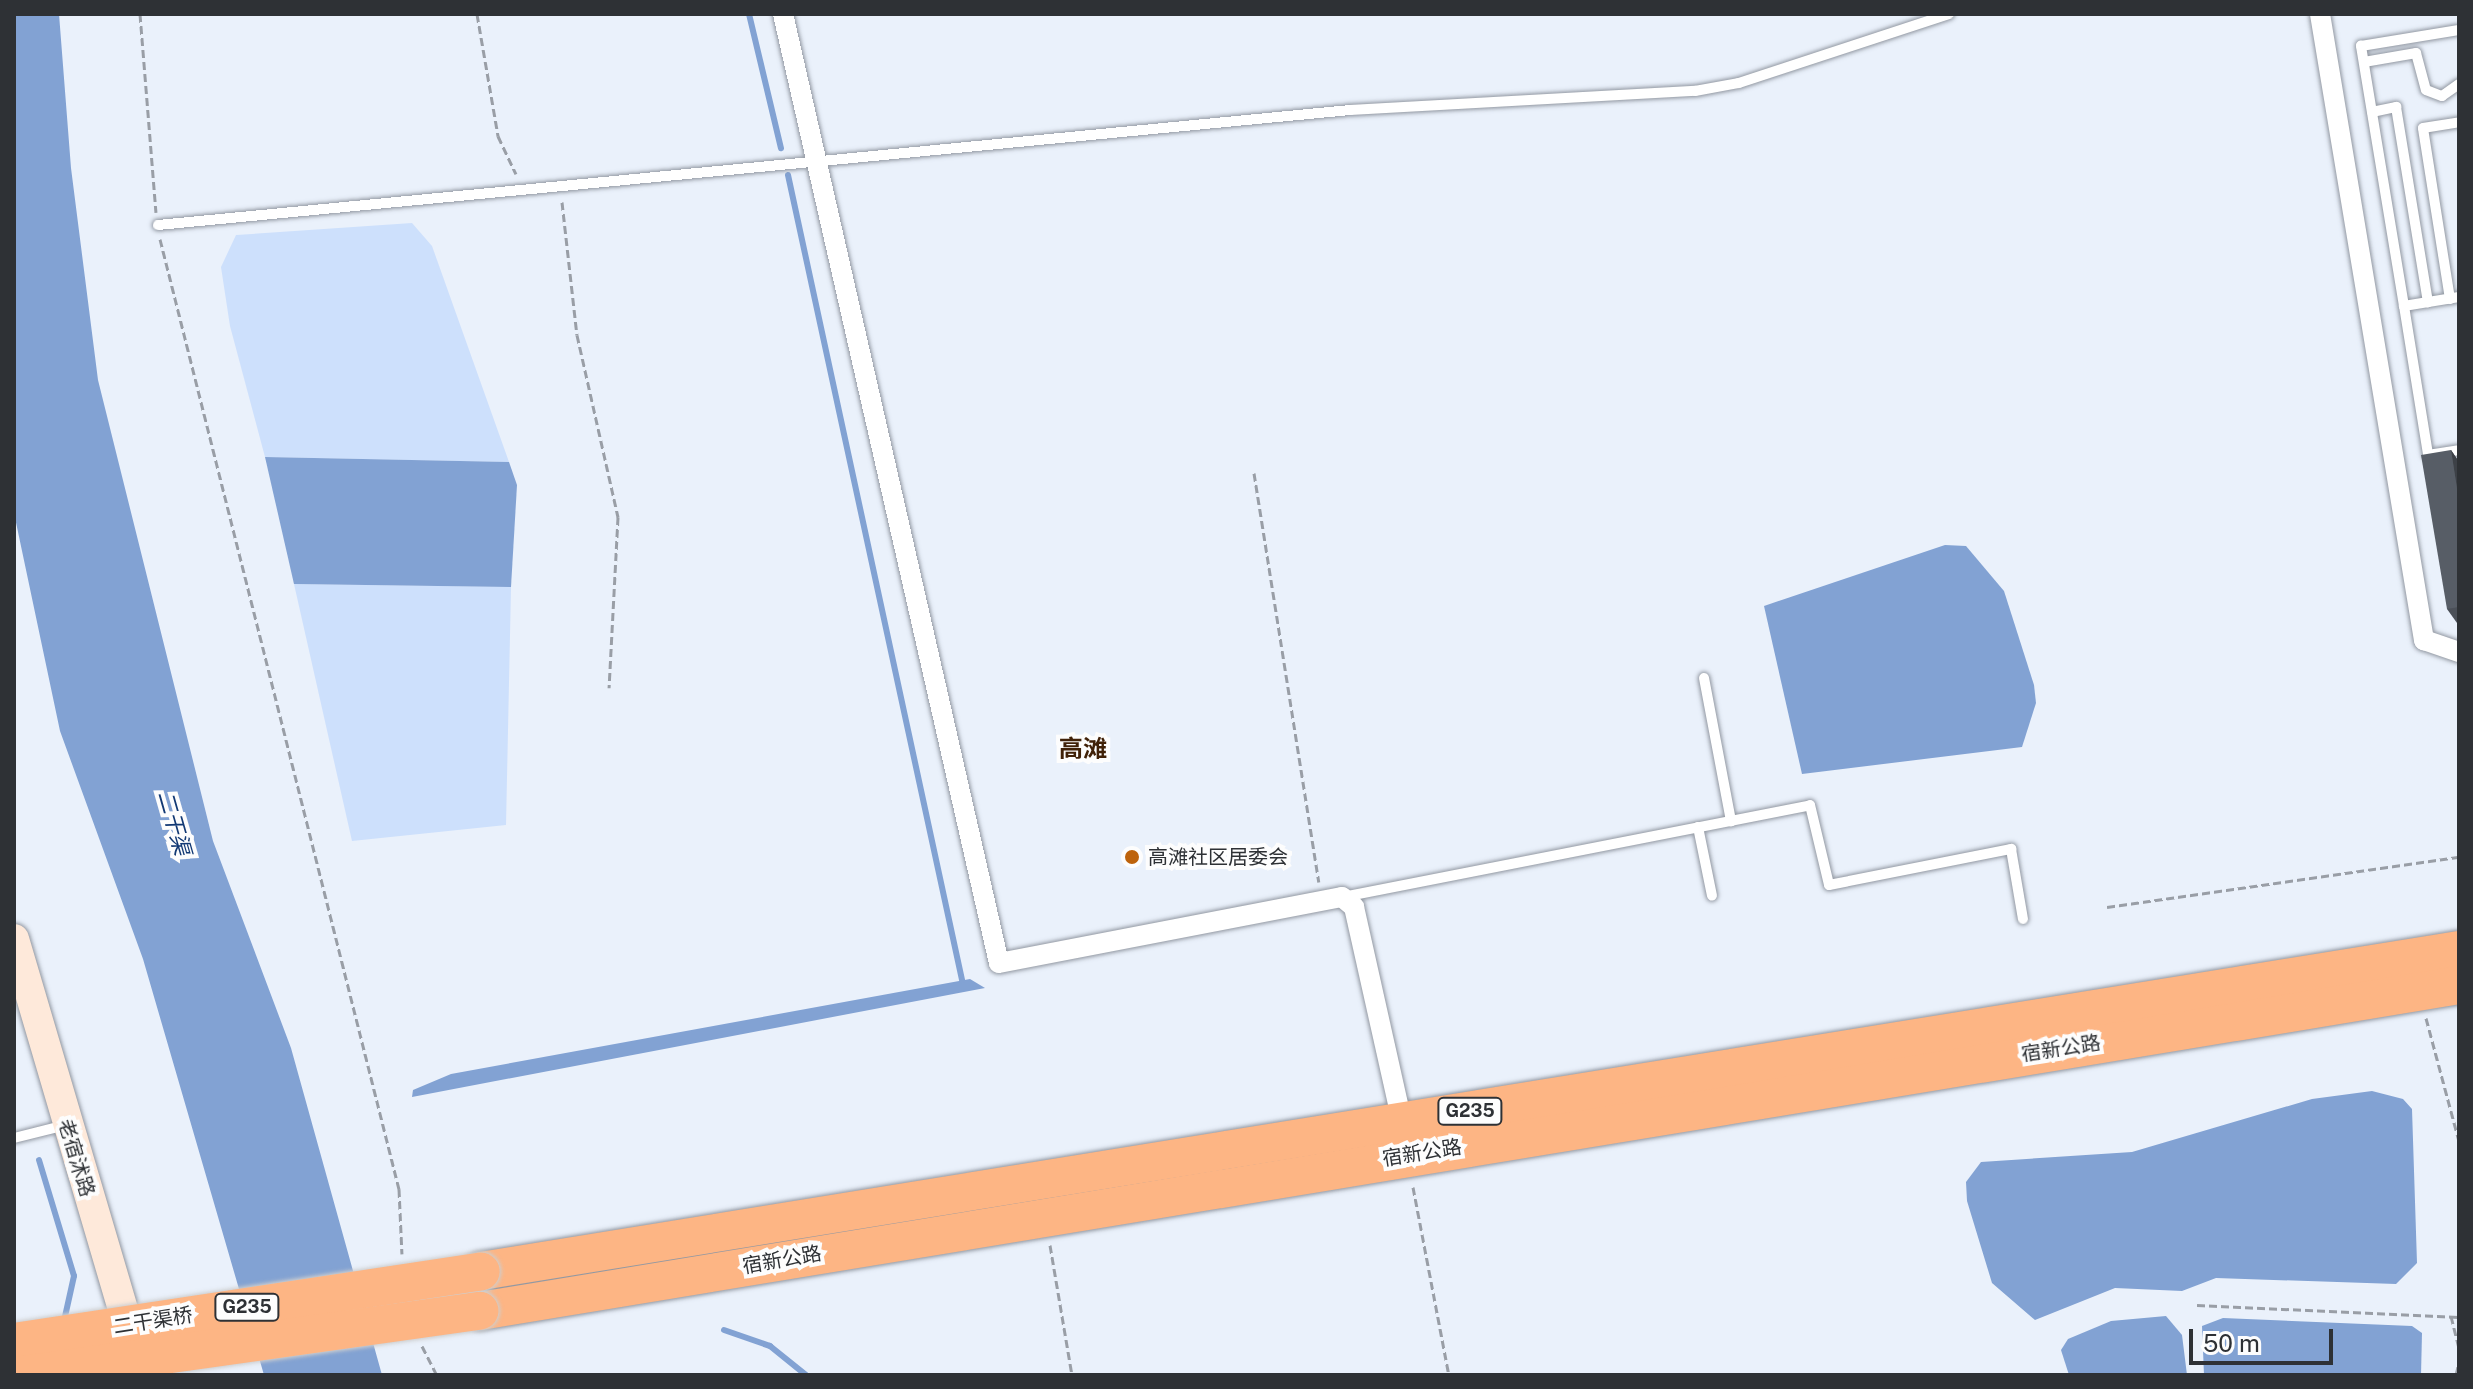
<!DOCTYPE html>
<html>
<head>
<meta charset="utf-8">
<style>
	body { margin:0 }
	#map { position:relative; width:2473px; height:1389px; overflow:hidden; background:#eaf1fb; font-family:"Public Sans","Noto Sans SC",sans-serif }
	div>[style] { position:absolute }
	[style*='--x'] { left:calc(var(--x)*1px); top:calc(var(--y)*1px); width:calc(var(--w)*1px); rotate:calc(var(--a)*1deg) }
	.green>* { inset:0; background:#cde0fc }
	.water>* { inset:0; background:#82a2d3 }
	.stream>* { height:6px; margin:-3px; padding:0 3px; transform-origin:3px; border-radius:3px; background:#82a2d3 }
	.path>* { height:3px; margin-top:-1.5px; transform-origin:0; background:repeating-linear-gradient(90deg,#999ea6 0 8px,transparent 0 12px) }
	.roads { filter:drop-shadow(0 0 2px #9298a2) drop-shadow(0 0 2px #9298a2) }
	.lane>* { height:10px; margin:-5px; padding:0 5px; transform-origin:5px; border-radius:5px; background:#fff }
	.street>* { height:20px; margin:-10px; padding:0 10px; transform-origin:10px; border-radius:10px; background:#fff }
	.secondary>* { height:30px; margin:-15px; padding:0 15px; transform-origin:15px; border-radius:15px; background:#fee9da }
	.highway>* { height:38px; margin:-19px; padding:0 19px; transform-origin:19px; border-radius:19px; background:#fdb584 }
	.bridges { filter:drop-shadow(0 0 2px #cdcecf) drop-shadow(0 0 2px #cdcecf) }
	.highway-bridge>* { height:38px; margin:-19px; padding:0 19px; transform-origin:19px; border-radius:19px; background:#fdb584 }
	.wall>* { inset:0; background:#4b5058 }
	.shaded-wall>* { inset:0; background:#3d4147 }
	.building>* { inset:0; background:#575d66 }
	.dots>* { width:22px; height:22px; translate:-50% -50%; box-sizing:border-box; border:4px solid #fdfdfd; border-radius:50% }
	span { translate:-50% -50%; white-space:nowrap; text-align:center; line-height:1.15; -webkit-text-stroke:8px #fdfdfd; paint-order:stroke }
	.shield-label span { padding:2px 6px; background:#fdfdfd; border:2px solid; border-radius:6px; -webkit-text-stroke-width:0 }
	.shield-label { font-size:18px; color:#2e3135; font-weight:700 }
	.poi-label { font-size:20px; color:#2e3135 }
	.left { translate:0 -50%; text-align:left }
	.street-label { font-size:20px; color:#2e3135 }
	.water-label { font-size:22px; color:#123974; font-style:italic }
	.quarter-label { font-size:24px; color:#402108; font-weight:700 }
	.frame { position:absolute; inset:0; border:16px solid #2e3135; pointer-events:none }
	.scale { position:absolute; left:2189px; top:1329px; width:144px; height:36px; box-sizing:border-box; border:4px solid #2e3135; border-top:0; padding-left:10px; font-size:24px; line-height:28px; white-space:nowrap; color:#2e3135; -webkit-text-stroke:6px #fdfdfd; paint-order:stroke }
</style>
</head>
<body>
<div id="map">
	<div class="green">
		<div style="clip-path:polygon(412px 223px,432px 246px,509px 462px,265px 457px,230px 326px,221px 267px,236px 235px)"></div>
		<div style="clip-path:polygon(294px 584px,511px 587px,506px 825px,352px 841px)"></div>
	</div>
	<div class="water">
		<div style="clip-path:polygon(14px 14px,59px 14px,71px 168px,98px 380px,213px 841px,291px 1048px,382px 1375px,264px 1375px,143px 959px,60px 731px,14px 513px)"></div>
		<div style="clip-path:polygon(265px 457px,509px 462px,517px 485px,511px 587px,294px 584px)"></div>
		<div style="clip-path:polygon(1945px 545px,1966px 546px,2004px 591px,2034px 685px,2036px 703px,2022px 747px,1802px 774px,1764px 606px)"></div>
		<div style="clip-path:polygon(970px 979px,985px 988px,412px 1097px,413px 1090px,451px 1074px)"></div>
		<div style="clip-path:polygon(2372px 1091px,2403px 1099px,2412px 1109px,2417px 1263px,2396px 1284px,2216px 1278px,2182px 1291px,2115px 1288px,2035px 1320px,1992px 1283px,1967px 1201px,1966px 1182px,1981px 1162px,2132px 1152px,2312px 1099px)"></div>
		<div style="clip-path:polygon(2166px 1316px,2182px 1335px,2187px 1375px,2069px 1375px,2061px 1350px,2068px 1339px,2111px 1321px)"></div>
		<div style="clip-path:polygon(2223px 1318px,2412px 1326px,2422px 1333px,2421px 1375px,2204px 1375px,2202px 1326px)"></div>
	</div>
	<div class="stream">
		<div style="--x:749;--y:14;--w:138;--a:76.6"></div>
		<div style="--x:788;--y:175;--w:824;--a:77.8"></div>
		<div style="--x:39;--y:1160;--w:121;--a:73.2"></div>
		<div style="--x:74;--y:1276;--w:46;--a:102.5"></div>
		<div style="--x:724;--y:1330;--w:49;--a:19.2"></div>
		<div style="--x:770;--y:1346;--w:46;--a:38.9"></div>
	</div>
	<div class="path">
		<div style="--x:140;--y:14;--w:199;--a:85.4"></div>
		<div style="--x:477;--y:14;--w:124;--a:80.2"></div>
		<div style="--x:498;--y:136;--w:42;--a:64.7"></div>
		<div style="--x:562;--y:202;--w:134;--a:83.6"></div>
		<div style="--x:577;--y:335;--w:187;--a:77.3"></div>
		<div style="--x:618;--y:517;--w:171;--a:93"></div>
		<div style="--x:160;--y:239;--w:980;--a:75.88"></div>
		<div style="--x:399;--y:1189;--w:65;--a:87.4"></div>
		<div style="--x:1254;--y:473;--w:414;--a:81"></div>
		<div style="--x:2107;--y:907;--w:356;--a:-8.1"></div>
		<div style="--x:2426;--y:1018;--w:127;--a:75"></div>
		<div style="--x:1413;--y:1187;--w:191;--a:79.2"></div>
		<div style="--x:1050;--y:1245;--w:132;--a:80.4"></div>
		<div style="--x:2197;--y:1305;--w:262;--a:2.6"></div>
		<div style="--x:2451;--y:1316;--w:34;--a:76"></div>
		<div style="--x:422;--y:1346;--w:33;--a:63"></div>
		<div style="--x:2456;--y:1375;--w:13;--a:-77"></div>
	</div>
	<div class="roads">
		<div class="lane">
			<div style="--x:2364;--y:62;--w:53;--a:-9.8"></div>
			<div style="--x:2416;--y:53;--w:38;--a:75"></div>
			<div style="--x:2426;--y:90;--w:17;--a:21"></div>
			<div style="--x:2442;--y:96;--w:21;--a:-35"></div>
			<div style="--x:2372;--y:112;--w:25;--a:-12"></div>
			<div style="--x:2396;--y:107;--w:198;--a:80.7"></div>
			<div style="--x:158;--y:225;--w:1198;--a:-5.51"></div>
			<div style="--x:1350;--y:110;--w:346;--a:-3.2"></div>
			<div style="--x:1695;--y:91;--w:45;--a:-10.3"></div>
			<div style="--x:1739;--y:83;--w:221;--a:-18.2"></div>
			<div style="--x:2459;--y:297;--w:56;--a:170.7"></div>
			<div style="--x:2404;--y:306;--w:151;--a:80.8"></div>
			<div style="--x:2428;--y:455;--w:31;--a:-9"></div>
			<div style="--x:2450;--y:299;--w:173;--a:-99"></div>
			<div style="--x:2423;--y:128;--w:36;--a:-9"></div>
			<div style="--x:2404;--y:306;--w:264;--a:-99.4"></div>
			<div style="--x:2361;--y:46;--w:99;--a:-9.3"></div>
			<div style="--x:1704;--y:678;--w:146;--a:79.3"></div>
			<div style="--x:1698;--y:827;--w:70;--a:78.5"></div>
			<div style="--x:1343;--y:897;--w:476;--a:-11.1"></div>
			<div style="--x:1810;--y:805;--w:82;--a:76.6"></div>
			<div style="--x:1829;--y:885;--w:186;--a:-11.2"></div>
			<div style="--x:2011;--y:849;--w:71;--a:80.3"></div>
			<div style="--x:14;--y:1138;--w:54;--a:-14"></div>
		</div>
		<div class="street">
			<div style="--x:783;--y:14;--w:973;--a:77.18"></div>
			<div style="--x:999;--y:963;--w:349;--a:-10.9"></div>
			<div style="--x:1342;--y:897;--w:16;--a:40"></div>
			<div style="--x:1354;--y:907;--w:225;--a:77.4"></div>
			<div style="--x:2320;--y:14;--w:635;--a:80.57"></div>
			<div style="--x:2424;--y:640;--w:37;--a:19"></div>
		</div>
		<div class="secondary">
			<div style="--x:14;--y:939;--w:424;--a:73.6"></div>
		</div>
		<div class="highway">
			<div style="--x:481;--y:1271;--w:2004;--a:-9.22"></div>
			<div style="--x:480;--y:1311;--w:2006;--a:-9.35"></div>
		</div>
	</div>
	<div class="bridges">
		<div class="highway-bridge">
			<div style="--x:14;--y:1342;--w:472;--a:-8.6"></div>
			<div style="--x:22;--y:1375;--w:462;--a:-8"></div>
		</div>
	</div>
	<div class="wall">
		<div style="clip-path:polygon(2451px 450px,2459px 462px,2459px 623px,2457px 623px,2447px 609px)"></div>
	</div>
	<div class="shaded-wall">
		<div style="clip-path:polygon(2451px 450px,2459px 462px,2459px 501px)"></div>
	</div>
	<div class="building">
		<div style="clip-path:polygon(2451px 450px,2459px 501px,2459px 607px,2447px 609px,2421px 455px)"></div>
	</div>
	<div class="dots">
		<div style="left:1132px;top:857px;background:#bd620b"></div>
	</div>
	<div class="shield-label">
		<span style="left:1470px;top:1111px">G235</span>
		<span style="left:247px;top:1307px">G235</span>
	</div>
	<div class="poi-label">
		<span class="left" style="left:1148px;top:857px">高滩社区居委会</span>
	</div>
	<div class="street-label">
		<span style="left:2061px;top:1049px;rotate:-9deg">宿新公路</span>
		<span style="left:1422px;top:1153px;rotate:-9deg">宿新公路</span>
		<span style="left:76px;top:1158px;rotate:73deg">老宿沭路</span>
		<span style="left:782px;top:1260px;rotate:-10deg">宿新公路</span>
		<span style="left:153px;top:1321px;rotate:-9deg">二干渠桥</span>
	</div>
	<div class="water-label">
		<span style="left:174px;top:823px;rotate:74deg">二干渠</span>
	</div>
	<div class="quarter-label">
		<span style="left:1083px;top:749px">高滩</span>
	</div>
	<div class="frame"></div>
	<div class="scale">50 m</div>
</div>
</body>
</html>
